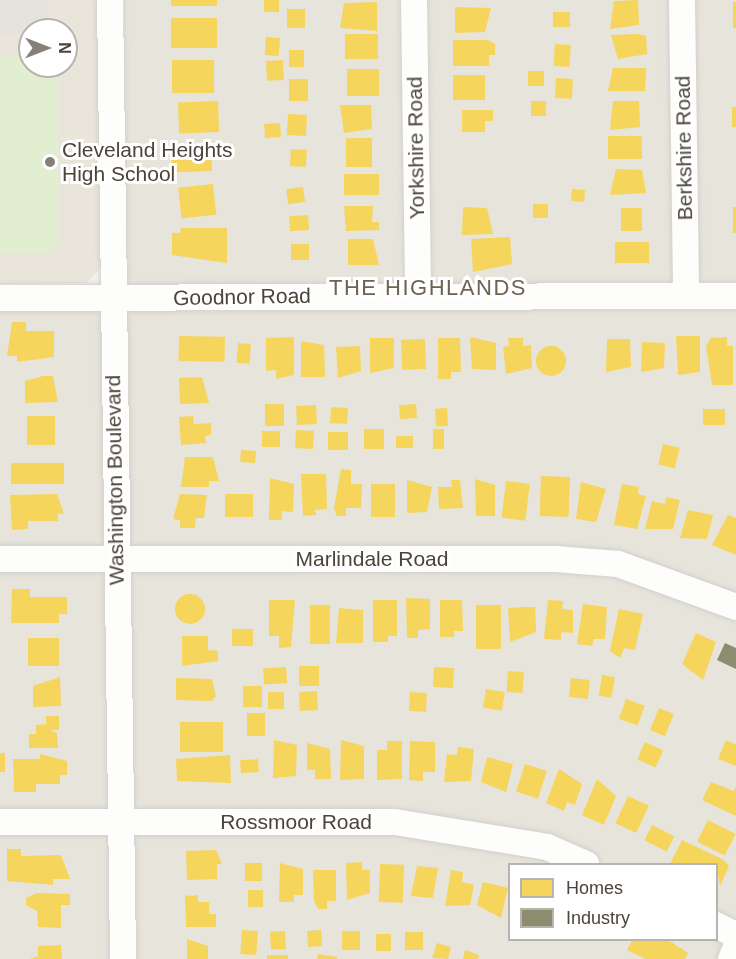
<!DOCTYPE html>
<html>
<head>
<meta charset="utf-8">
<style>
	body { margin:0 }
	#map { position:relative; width:736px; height:959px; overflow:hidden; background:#f4f2ee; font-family:Arial,sans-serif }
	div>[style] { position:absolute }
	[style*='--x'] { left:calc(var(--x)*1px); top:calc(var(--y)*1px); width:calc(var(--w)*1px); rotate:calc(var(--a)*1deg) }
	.residential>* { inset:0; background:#e7e4dc }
	.education>* { inset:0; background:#eae5da }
	.green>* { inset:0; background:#e1eecf }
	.parking>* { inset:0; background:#e6e3df }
	.homes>* { inset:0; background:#f6d55c; transform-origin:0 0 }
	.round { border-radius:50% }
	.industry>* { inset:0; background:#8c8c6e }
	.roads { filter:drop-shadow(0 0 2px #d2d0cb) drop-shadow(0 0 2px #d2d0cb) }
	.minor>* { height:26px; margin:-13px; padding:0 13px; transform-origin:13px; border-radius:13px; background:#fdfdfc }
	.dots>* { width:16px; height:16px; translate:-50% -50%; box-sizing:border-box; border:3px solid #fff; border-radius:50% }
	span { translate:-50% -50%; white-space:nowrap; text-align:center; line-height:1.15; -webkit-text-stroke:6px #fff; paint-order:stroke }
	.street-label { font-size:21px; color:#4b4439 }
	.poi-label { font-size:21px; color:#4b4439 }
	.left { translate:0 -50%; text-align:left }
	.neighbourhood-label { font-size:22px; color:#6e6250; letter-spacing:1.5px }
	.legend { position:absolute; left:508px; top:863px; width:210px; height:78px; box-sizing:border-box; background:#fff; border:2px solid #b7b4b0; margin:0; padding:8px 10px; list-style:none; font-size:18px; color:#4b4439 }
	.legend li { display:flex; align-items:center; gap:12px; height:30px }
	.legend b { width:30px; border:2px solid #b7b4b0 }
	.north { position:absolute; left:18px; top:18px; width:60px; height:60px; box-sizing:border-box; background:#fff; border:2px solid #b7b4b0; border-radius:50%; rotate:90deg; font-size:16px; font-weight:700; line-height:24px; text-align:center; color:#4b4439 }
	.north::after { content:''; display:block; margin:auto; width:21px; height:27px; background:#868178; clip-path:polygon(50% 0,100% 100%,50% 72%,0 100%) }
</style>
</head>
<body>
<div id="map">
	<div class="residential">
		<div style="clip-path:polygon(evenodd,124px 0,736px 0,736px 919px,717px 959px,0 959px,0 307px,127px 307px,124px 0,510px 864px,716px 864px,716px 940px,510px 940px,510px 864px)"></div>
	</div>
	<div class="education">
		<div style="clip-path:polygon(evenodd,0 0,99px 0,101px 267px,87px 283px,0 284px,0 0,30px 30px,66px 30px,66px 66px,30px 66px,30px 30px)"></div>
	</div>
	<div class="green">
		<div style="clip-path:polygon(0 56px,30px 56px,30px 66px,58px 66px,58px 243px,47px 254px,0 254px)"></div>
	</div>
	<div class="parking">
		<div style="clip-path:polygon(0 0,47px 0,48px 30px,0 36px)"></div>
	</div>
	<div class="homes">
		<div style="left:171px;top:0;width:46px;height:6px"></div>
		<div style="left:264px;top:0;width:15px;height:12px"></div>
		<div style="clip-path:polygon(638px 0,639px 25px,610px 29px,614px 1px)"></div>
		<div style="clip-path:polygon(377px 2px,377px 31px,340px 28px,344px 3px)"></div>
		<div style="left:733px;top:2px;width:3px;height:26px"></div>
		<div style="clip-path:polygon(455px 7px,491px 8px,485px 32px,455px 33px)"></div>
		<div style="left:305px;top:9px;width:19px;height:18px;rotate:90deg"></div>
		<div style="left:553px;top:12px;width:17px;height:15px"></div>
		<div style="left:171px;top:18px;width:46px;height:30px"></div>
		<div style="left:345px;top:34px;width:33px;height:25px"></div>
		<div style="clip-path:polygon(638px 34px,646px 36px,647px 54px,618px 59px,611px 35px)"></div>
		<div style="left:266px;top:37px;width:14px;height:18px;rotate:4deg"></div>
		<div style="clip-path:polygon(453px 40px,488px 40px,495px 44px,495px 55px,489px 55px,489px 66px,453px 66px)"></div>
		<div style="left:555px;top:44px;width:16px;height:22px;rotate:4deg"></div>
		<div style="left:289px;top:50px;width:15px;height:17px"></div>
		<div style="left:214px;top:60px;width:33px;height:42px;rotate:90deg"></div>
		<div style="left:283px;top:60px;width:20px;height:17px;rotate:87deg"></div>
		<div style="clip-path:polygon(613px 68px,646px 68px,645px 91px,608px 91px)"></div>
		<div style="left:347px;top:69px;width:32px;height:27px"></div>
		<div style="left:528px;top:71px;width:16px;height:15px"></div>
		<div style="left:453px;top:75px;width:32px;height:25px"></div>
		<div style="left:556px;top:78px;width:17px;height:20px;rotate:3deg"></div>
		<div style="left:289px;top:79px;width:19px;height:22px"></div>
		<div style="left:218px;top:101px;width:31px;height:40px;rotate:88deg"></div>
		<div style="left:531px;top:101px;width:15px;height:15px"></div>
		<div style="clip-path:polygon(613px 101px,639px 101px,640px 127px,610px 130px)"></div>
		<div style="clip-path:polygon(340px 105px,371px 105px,372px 129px,344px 133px)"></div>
		<div style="left:732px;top:107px;width:4px;height:20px"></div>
		<div style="clip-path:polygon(462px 110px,493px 110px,493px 121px,485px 121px,485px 132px,462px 132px)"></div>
		<div style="left:288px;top:114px;width:19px;height:21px;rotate:3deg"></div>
		<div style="left:280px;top:123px;width:14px;height:16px;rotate:86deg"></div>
		<div style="left:608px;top:136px;width:34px;height:23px"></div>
		<div style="left:346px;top:138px;width:26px;height:29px"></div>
		<div style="left:211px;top:143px;width:28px;height:40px;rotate:88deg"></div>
		<div style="left:291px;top:149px;width:16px;height:17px;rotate:4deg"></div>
		<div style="clip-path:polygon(616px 169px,642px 170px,646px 193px,610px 195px)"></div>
		<div style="left:344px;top:174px;width:35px;height:21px"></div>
		<div style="left:213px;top:184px;width:31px;height:35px;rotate:84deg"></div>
		<div style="left:303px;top:187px;width:15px;height:17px;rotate:82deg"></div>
		<div style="left:572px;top:189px;width:13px;height:12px;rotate:4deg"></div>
		<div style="left:533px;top:204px;width:15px;height:14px"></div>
		<div style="clip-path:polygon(344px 206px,373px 206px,372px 222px,379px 222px,379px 230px,346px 231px)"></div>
		<div style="clip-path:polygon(463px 207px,487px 208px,493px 234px,462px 235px)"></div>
		<div style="left:733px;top:207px;width:3px;height:26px"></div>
		<div style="left:621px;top:208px;width:21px;height:23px"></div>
		<div style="left:308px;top:215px;width:15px;height:19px;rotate:86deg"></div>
		<div style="clip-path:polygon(181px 228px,227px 228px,227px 263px,172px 255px,172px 233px,180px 233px)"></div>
		<div style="clip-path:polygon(510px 237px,512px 264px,473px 272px,471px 239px)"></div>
		<div style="clip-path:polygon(348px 239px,373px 239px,379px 265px,348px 265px)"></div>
		<div style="left:649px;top:242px;width:21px;height:34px;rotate:90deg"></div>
		<div style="left:291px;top:244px;width:18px;height:16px"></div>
		<div style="clip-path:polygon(12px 322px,26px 322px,26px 331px,54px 331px,54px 357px,17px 362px,17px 356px,7px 356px)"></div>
		<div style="left:179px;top:336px;width:46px;height:25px;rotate:1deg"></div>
		<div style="clip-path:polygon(676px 336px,700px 336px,700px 372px,678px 375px)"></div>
		<div style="clip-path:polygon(294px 337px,294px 375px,276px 379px,276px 370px,266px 371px,266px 338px)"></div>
		<div style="clip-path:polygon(470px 337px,496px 343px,496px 370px,472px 369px)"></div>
		<div style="clip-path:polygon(727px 337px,727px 346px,733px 346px,733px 385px,712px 385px,706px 346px,711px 338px)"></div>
		<div style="clip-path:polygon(370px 338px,394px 338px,394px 368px,370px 373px)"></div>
		<div style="clip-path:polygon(438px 338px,460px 338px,461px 372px,451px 372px,451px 379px,438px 379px)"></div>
		<div style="clip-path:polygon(508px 338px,523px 338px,523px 346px,531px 345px,532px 368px,506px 374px,503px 347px,509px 346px)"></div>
		<div style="left:425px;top:339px;width:30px;height:24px;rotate:88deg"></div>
		<div style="clip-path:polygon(607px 339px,630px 339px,631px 367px,606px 372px)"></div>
		<div style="clip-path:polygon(301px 341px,324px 345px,325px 377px,301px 377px)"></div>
		<div style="clip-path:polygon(642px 342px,665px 343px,664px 368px,641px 372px)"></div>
		<div style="left:238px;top:343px;width:13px;height:20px;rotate:4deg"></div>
		<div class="round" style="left:536px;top:346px;width:30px;height:30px"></div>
		<div style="clip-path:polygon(360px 346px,361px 371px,338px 378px,336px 347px)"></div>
		<div style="clip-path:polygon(43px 376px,53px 376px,58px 402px,25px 403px,25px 381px)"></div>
		<div style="clip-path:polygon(202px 377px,209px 403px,180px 404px,179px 378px)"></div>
		<div style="left:265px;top:404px;width:19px;height:22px"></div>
		<div style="left:416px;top:404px;width:14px;height:17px;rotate:86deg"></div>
		<div style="left:316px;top:405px;width:19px;height:20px;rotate:87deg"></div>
		<div style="left:331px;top:407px;width:17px;height:16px;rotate:3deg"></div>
		<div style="left:447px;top:408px;width:18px;height:12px;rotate:87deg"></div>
		<div style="left:703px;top:409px;width:22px;height:16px"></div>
		<div style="left:27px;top:416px;width:28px;height:29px"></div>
		<div style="clip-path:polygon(193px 416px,194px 424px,211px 423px,211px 435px,205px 436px,206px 443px,181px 445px,179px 417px)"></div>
		<div style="left:364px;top:429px;width:20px;height:20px"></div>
		<div style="left:433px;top:429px;width:11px;height:20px"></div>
		<div style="left:296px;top:430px;width:18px;height:18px;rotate:3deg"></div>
		<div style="left:280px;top:431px;width:16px;height:18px;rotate:90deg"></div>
		<div style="left:328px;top:432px;width:20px;height:18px"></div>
		<div style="left:396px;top:436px;width:17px;height:12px"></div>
		<div style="left:663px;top:444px;width:17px;height:21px;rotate:13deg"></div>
		<div style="left:241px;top:450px;width:15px;height:12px;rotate:4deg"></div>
		<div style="clip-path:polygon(185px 457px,213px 457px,219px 481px,209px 481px,209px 487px,181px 487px)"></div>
		<div style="left:11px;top:463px;width:53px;height:21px"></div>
		<div style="clip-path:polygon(341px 469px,351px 470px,351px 484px,362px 484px,361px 508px,346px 508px,346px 516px,337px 516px,334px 508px)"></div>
		<div style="clip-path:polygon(301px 474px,326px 474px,327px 509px,315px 510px,316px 515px,303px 516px)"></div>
		<div style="left:541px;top:476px;width:29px;height:40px;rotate:2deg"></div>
		<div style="clip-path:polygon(270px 478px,294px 484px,293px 512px,282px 511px,282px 520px,269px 520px)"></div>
		<div style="clip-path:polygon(475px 479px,495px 485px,495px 516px,476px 516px)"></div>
		<div style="clip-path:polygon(407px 480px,432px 487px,427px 512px,407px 513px)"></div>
		<div style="clip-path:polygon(451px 480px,460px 480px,463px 508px,439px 509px,438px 487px,452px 487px)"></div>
		<div style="left:506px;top:481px;width:24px;height:37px;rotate:7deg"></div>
		<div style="clip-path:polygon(581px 482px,606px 489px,596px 522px,576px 519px)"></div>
		<div style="left:371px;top:484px;width:24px;height:33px"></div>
		<div style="clip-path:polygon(622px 484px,639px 487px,638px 494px,646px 496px,637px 529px,614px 525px)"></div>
		<div style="clip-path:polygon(57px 494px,64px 514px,58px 514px,58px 521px,28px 521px,28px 529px,12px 530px,10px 495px)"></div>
		<div style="clip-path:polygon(180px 494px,207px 495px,204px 518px,196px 518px,195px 528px,180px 528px,180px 520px,173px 519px)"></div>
		<div style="left:225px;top:494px;width:28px;height:23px"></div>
		<div style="clip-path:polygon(666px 497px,680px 500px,673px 529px,645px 529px,652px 501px,665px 504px)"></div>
		<div style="clip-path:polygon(688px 510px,713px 515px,707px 539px,680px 538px)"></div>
		<div style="clip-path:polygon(728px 515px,736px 518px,736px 555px,712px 545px)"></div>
		<div style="clip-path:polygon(12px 589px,30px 589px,30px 597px,67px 597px,67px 614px,59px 614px,59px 623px,11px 623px)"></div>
		<div class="round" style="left:175px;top:594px;width:30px;height:30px"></div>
		<div style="clip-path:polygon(406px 598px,430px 599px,430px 629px,418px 630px,418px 638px,407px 638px)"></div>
		<div style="clip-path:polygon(269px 600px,295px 600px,291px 647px,279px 648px,279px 636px,269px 636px)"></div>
		<div style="clip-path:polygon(373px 600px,397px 600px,397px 636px,388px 636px,388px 642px,373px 642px)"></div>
		<div style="clip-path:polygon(440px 600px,462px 600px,463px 631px,454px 631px,454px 637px,440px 637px)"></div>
		<div style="clip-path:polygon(548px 600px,563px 601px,562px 609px,573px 610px,573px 633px,561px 632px,561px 640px,544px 639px)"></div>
		<div style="clip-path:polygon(583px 604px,607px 607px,605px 639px,594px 639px,592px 646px,577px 644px)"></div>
		<div style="left:310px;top:605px;width:20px;height:39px"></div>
		<div style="left:476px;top:605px;width:25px;height:44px"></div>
		<div style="clip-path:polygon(523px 607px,535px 607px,536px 632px,510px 642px,508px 608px)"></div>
		<div style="clip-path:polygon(339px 608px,363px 610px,363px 643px,336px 643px)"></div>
		<div style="clip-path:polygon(619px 609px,643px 614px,635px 650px,624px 648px,620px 658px,610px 651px)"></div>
		<div style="left:232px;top:629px;width:21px;height:17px"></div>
		<div style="clip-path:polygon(696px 633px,716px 642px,703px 680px,682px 664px)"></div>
		<div style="clip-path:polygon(182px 636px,208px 636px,208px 650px,218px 651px,218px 661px,182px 666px)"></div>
		<div style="left:28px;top:638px;width:31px;height:28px"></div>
		<div style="left:299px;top:666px;width:20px;height:20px"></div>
		<div style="left:286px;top:667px;width:16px;height:23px;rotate:86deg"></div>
		<div style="left:434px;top:667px;width:20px;height:20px;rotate:3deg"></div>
		<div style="left:508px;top:671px;width:16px;height:21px;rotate:4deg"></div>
		<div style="left:602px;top:675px;width:13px;height:21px;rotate:9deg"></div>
		<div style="clip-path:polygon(60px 677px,61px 706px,33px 707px,33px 686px)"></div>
		<div style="clip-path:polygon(176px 678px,212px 679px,216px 696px,212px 701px,176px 700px)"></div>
		<div style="left:571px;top:678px;width:19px;height:19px;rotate:6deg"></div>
		<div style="left:243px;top:686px;width:19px;height:21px"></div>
		<div style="left:486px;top:689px;width:19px;height:19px;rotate:9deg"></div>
		<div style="left:317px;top:691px;width:19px;height:18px;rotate:87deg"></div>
		<div style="left:268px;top:692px;width:16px;height:17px"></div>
		<div style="left:410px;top:692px;width:17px;height:19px;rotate:3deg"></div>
		<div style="left:626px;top:699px;width:20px;height:21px;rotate:20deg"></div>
		<div style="left:659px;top:708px;width:16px;height:24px;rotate:22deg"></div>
		<div style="left:247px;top:713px;width:18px;height:23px"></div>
		<div style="clip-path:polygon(46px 716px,59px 716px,59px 730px,50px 730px,57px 733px,58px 748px,29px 748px,29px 734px,36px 734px,36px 725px,46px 724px)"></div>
		<div style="left:180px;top:722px;width:43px;height:30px"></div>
		<div style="clip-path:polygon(274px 740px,297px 745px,296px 776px,273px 778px)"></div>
		<div style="clip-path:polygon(341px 740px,364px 746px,364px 779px,340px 780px)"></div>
		<div style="clip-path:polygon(726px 740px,736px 745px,736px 766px,718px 759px)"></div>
		<div style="clip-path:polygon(387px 741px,402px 741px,402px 779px,377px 780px,377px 750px,387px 750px)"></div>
		<div style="clip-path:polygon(410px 741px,435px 742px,435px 772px,423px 772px,423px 781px,409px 780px)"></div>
		<div style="left:645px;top:742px;width:20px;height:19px;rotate:24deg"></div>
		<div style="clip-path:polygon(307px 743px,330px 749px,331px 779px,315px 779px,315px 770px,307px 770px)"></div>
		<div style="clip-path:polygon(458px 747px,474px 749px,471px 781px,444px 782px,447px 754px,457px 755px)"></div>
		<div style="left:0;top:753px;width:5px;height:19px"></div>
		<div style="clip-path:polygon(40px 754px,67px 761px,67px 775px,60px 775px,60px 784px,36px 784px,36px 792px,14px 792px,13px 759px,40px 759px)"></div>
		<div style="clip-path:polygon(230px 755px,231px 783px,177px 781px,176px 759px)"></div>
		<div style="clip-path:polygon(487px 757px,513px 764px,506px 792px,481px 782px)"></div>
		<div style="left:258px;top:759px;width:13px;height:18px;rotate:86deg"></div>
		<div style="left:525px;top:764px;width:23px;height:29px;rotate:18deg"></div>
		<div style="clip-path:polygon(559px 769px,582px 784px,575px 805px,567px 802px,564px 811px,546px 803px)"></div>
		<div style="clip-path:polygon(597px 779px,616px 796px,604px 825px,582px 815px)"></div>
		<div style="clip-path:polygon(711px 782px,734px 791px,736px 786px,736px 816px,702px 800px)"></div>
		<div style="left:628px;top:796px;width:23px;height:30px;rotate:25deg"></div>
		<div style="left:708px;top:820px;width:31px;height:24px;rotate:27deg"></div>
		<div style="left:652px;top:825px;width:25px;height:17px;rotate:27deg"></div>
		<div style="clip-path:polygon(682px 840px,724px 860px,729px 866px,720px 886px,716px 864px,670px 864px)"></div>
		<div style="clip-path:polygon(7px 849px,21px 849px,21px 856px,61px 855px,70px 879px,53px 879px,53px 885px,7px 881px)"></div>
		<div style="clip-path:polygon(216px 850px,222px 864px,217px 864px,217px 879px,187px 880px,186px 851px)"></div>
		<div style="clip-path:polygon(362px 862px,362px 870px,370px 870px,370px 893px,347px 900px,346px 863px)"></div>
		<div style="left:245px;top:863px;width:17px;height:18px"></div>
		<div style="clip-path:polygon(280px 863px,303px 869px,303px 895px,294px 895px,294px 902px,279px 902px)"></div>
		<div style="left:380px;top:864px;width:24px;height:38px;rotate:2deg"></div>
		<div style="clip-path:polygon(417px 866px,438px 868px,433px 898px,411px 896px)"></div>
		<div style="clip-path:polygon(313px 870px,336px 870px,336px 901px,327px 901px,327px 909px,318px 909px,314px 901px)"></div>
		<div style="clip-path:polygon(451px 870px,463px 872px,462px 882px,474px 885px,470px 905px,445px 906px)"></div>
		<div style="clip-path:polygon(483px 882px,508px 888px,501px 918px,477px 905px)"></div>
		<div style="left:248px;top:890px;width:15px;height:17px"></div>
		<div style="clip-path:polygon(37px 893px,70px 894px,70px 905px,61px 905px,61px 928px,38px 927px,37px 911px,26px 905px,26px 898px)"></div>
		<div style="clip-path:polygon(198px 895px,198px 902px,209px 902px,209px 914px,216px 914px,216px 927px,186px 927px,185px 896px)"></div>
		<div style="left:242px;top:930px;width:16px;height:24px;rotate:4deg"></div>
		<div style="left:321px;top:930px;width:16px;height:14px;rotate:86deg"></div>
		<div style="left:285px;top:931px;width:18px;height:15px;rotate:87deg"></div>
		<div style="left:342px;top:931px;width:18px;height:19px"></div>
		<div style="left:405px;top:932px;width:18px;height:18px"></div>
		<div style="left:376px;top:934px;width:15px;height:17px"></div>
		<div style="clip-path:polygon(187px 939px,208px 946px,208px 959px,187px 959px)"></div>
		<div style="clip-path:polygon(632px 940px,668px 940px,688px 953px,685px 959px,645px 959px,627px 950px)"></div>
		<div style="clip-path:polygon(437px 943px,451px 947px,448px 959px,432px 958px)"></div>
		<div style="clip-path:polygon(61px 945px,62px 959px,30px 959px,38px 956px,38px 946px)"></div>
		<div style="clip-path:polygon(465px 950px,479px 955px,478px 959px,463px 959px)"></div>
		<div style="clip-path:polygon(318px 954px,337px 957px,337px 959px,317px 959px)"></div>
		<div style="left:267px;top:955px;width:21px;height:4px"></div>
	</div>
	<div class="industry">
		<div style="clip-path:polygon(725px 643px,736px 648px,736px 669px,717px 660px)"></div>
	</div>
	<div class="roads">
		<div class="minor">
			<div style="--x:110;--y:0;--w:959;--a:89.22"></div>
			<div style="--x:414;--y:0;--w:296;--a:89.2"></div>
			<div style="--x:682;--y:0;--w:296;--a:89.2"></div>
			<div style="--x:0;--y:298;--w:736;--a:-0.16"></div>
			<div style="--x:0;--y:559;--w:556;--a:0"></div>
			<div style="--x:556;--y:559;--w:62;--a:4.6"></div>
			<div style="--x:618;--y:564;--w:126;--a:20"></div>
			<div style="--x:0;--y:822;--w:395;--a:0"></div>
			<div style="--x:395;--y:822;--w:154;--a:9.3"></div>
			<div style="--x:547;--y:847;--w:43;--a:23.6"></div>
			<div style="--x:716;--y:925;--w:22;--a:27"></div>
			<div style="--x:731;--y:959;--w:13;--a:-67"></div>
		</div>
	</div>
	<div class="dots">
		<div style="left:50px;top:162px;background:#868178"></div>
	</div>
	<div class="street-label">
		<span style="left:416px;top:148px;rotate:-91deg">Yorkshire Road</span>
		<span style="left:684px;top:148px;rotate:-91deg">Berkshire Road</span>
		<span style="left:242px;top:297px;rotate:-1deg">Goodnor Road</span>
		<span style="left:115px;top:480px;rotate:-91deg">Washington Boulevard</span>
		<span style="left:372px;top:559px">Marlindale Road</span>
		<span style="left:296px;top:822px">Rossmoor Road</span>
	</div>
	<div class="poi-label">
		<span class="left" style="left:62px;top:162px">Cleveland Heights<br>High School</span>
	</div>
	<div class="neighbourhood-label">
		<span style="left:428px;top:288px">THE HIGHLANDS</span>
	</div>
	<ul class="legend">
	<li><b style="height:16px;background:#f6d55c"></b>Homes</li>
	<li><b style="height:16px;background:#8c8c6e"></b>Industry</li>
	</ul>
	<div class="north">N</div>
</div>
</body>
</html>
